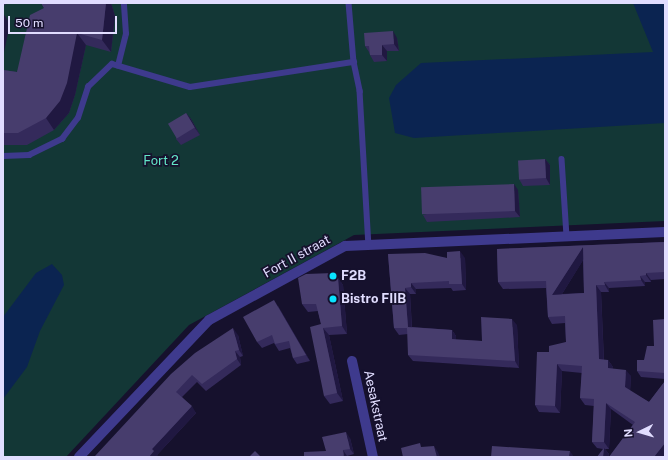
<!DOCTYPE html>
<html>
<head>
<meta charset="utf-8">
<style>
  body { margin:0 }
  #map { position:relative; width:668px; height:460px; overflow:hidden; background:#16112d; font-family:"Public Sans",sans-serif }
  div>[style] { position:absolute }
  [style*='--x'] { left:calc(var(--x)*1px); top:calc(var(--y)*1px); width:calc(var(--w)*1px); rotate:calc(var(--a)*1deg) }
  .green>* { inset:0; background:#133736 }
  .water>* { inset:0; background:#0b2451 }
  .service>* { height:5.5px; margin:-2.75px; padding:0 2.75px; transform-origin:2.75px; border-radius:2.75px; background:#3e3a8d }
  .minor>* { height:10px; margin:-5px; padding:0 5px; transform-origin:5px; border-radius:5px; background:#3e3a8d }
  .wall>* { inset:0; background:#342a5b }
  .shaded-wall>* { inset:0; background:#201841 }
  .building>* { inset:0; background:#473d6d; transform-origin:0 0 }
  .dots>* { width:11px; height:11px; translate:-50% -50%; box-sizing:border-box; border:2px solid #16112d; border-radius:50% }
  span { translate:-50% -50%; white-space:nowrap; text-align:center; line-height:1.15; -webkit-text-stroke:3.5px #16112d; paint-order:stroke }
  .park-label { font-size:13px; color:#62e5c6 }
  .street-label { font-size:13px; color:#e1ddff }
  .poi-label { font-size:13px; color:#e1ddff; font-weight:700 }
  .left { translate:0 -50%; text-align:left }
  .frame { position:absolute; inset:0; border:4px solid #e1ddff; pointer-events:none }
  .north { position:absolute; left:620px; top:412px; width:40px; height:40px; -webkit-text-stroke:3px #16112d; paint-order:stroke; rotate:265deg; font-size:11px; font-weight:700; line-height:16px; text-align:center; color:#e1ddff }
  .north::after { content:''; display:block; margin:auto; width:14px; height:18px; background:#e1ddff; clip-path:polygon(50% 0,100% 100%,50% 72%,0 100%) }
  .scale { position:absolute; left:8px; top:16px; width:109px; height:18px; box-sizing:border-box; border:2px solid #e1ddff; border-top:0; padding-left:5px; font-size:12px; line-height:14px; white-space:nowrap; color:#e1ddff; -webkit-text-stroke:3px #16112d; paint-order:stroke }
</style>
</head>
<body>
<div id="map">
  <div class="green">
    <i style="clip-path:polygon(3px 3px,665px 3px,665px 221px,354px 235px,189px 325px,66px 457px,3px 457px)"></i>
  </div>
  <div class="water">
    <i style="clip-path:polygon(633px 3px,665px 3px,665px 123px,414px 138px,395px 133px,389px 98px,396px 85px,421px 63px,653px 52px)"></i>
    <i style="clip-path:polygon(52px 264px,62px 275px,64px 285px,40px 331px,27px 367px,3px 399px,3px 317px,36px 273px)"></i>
  </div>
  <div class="service">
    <i style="--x:349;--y:3;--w:59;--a:85.2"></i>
    <i style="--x:354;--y:62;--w:30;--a:78"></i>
    <i style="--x:360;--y:91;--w:154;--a:86.7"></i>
    <i style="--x:118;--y:66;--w:33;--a:-76"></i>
    <i style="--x:126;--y:34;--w:31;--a:-94"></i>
    <i style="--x:3;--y:156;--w:26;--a:-2"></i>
    <i style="--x:29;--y:155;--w:37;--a:-26"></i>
    <i style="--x:62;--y:139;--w:26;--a:-53"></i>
    <i style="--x:78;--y:118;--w:33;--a:-72"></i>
    <i style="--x:88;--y:87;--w:33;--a:-44"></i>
    <i style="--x:112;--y:64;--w:81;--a:16.4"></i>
    <i style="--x:190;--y:87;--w:166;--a:-8.7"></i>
    <i style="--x:562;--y:159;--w:78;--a:86.3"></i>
  </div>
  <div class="minor">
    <i style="--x:352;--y:361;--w:98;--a:77.7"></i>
    <i style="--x:79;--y:457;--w:189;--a:-46.5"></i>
    <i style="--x:209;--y:320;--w:155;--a:-28.6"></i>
    <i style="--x:345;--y:246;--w:320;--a:-2.5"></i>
  </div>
  <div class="wall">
    <i style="clip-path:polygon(3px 3px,8px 3px,3px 6px)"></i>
    <i style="clip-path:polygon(40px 3px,111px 3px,115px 16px,111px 52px,86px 45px,75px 95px,69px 113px,54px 130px,27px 145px,3px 145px,3px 70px,17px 72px,44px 8px,42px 4px)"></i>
    <i style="clip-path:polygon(397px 38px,399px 51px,387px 51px,387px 61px,374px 62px,370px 55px,369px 52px,365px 46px)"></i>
    <i style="clip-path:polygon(186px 113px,191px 119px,200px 135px,181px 145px,176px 139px)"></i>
    <i style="clip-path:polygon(545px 159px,550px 165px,550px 185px,523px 186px,519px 179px)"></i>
    <i style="clip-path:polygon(518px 190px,520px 217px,427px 222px,423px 215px)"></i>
    <i style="clip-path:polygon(evenodd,665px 242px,665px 279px,651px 280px,651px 282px,645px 282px,645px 286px,609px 288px,609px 292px,601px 292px,604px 360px,608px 360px,613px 367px,613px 369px,631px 376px,630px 391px,649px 402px,665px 381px,665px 456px,664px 457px,609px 457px,633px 425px,611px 409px,609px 449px,605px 449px,609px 454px,608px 457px,597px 457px,603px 449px,597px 448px,592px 442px,594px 406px,585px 405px,580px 398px,582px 373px,562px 371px,560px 413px,539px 412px,535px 405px,549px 352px,566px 342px,565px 323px,552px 324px,548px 317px,546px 288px,503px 289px,498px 282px,497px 249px,665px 242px,583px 260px,584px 293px,562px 294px,583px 260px)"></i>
    <i style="clip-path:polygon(388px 254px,447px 258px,465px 258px,466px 290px,453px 291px,451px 288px,416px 289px,416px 294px,410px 294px,412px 327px,452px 330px,456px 336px,456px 340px,482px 341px,517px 325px,519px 368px,413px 361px,408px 355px,408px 334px,399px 335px,394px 328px)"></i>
    <i style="clip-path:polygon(338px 278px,343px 285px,347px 334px,329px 335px,343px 401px,330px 404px,324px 396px,321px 324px,318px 311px,308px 312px,302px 304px)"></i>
    <i style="clip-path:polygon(278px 306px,310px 361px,297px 364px,293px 358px,290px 348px,279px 351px,274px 343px,262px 348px,257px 342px)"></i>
    <i style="clip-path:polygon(665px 319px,665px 379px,641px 377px,637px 371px,644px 360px,654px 346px)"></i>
    <i style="clip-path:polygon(238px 335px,243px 356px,240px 357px,241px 365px,206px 391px,197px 382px,182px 397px,196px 413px,157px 455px,158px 457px,95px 457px)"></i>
    <i style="clip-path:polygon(350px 438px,354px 454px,347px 456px,326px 451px)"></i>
  </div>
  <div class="shaded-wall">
    <i style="clip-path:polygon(106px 3px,111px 3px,115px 16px,111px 52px,102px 40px)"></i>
    <i style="clip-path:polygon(3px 13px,10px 24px,3px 57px)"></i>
    <i style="clip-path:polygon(393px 31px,397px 38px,399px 51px,394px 44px)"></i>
    <i style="clip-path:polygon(77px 33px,86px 45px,75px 95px,69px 113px,54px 130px,46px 118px)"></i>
    <i style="clip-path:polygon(382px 45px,387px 51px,387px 61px,382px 55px)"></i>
    <i style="clip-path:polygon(186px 113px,191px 119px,200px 135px,195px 128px)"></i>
    <i style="clip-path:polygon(545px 159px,550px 165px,550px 185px,546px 178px)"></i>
    <i style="clip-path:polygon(514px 184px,518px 190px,520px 217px,515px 211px)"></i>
    <i style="clip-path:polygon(583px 247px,587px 254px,557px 302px,552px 295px)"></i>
    <i style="clip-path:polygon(460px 251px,465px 258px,466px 290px,462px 284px)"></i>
    <i style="clip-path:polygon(646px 273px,651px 280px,651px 282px,646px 275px)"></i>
    <i style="clip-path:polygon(640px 276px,645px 282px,645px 286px,641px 280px)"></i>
    <i style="clip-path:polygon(338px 278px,343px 285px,347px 334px,342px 326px)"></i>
    <i style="clip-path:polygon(604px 282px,609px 288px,609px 292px,605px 285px)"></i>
    <i style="clip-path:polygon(411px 283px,416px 289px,416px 294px,411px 287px)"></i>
    <i style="clip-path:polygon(596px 285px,601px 292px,604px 366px,599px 359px)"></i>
    <i style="clip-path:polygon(405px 288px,410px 294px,412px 333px,408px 327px)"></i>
    <i style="clip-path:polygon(274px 300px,278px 306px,310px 361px,306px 355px)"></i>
    <i style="clip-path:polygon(512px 319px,517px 325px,519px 368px,515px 361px)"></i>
    <i style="clip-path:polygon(233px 328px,238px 335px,243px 356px,239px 350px)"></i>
    <i style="clip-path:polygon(323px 328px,329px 335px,343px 401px,337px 393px)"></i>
    <i style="clip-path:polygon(452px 330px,456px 336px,456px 346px,452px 339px)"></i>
    <i style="clip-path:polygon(235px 351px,240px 357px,241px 365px,237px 359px)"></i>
    <i style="clip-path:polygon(608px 360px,613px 367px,613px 375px,608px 368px)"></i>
    <i style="clip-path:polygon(557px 364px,562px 371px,560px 413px,555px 406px)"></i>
    <i style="clip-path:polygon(626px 370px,631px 376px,630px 394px,625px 387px)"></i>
    <i style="clip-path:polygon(606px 403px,611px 409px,609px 449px,604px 442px)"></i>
    <i style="clip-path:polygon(192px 406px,196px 413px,157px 455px,158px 457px,149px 457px,152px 449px)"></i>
    <i style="clip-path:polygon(346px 432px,350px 438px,354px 454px,350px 449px)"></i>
    <i style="clip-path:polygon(665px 443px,665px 456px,664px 457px,654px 457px)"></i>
    <i style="clip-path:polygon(434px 446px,438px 452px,440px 457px,437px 457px)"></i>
    <i style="clip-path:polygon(604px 448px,609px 454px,608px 457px,603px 457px)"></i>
    <i style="clip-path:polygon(343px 450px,347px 456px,347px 457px,344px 457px)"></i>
    <i style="clip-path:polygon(570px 451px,574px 457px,569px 457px)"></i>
  </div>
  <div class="building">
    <i style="clip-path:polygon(41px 3px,106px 3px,102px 40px,77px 33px,67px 83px,60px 101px,46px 118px,18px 133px,3px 133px,3px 70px,17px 72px,30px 15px,44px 8px)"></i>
    <i style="clip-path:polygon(393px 31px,394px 44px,382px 45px,382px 55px,370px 55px,369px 46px,365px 46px,364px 33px)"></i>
    <i style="left:186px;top:113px;width:17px;height:21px;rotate:59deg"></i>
    <i style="left:545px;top:159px;width:19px;height:27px;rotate:87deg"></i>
    <i style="left:514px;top:184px;width:27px;height:93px;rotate:88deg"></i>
    <i style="clip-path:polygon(evenodd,665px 242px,665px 272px,646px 273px,646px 275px,640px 276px,641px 280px,604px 282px,605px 285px,596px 285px,599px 359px,608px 360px,608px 368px,626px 370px,625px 387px,649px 402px,665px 381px,665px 443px,654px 457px,609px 457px,635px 422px,606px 403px,604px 442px,592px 442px,594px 399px,580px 398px,582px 366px,557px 364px,555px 406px,535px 405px,537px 352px,549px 352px,549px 346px,566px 342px,565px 316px,548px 317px,546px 281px,498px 282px,497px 249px,665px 242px,583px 247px,584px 293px,552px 295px,583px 247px)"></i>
    <i style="clip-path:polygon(460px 251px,462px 284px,449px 284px,449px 281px,411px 283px,411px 287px,405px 288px,408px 327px,452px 330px,452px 339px,482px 341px,481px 317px,512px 319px,515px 361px,408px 355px,407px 328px,394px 328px,388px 254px,425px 253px,447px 258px,447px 252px)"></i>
    <i style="clip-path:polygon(333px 273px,338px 278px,342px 326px,323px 328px,337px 393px,324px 396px,310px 327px,321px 324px,316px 304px,302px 304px,298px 278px,306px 274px)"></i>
    <i style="clip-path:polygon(274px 300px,306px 355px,293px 358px,289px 341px,275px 344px,272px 335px,257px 342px,243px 317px)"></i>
    <i style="clip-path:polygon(665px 319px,665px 373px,637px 371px,637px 360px,644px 360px,647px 346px,654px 346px,653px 320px)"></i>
    <i style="clip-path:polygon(233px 328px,239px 350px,235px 351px,237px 359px,202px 384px,192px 375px,176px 392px,192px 406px,152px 449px,154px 451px,149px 457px,95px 457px,95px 456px,171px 374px,195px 353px)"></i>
    <i style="clip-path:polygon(346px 432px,350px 449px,343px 450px,344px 457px,304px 457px,304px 452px,326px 451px,322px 437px)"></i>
    <i style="clip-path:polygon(420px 443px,421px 447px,434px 446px,437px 457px,403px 457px,401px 448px)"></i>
    <i style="clip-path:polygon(492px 446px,570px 451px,569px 457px,491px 457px)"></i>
    <i style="clip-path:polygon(604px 448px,603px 457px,597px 457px)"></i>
    <i style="clip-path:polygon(255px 451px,261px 457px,249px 457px)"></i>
  </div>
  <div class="dots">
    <i style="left:333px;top:276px;background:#09e4ff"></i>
    <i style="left:333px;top:299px;background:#09e4ff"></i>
  </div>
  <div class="park-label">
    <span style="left:161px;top:161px">Fort 2</span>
  </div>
  <div class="street-label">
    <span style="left:297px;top:257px;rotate:-29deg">Fort II straat</span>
    <span style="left:375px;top:406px;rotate:78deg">Aesakstraat</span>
  </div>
  <div class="poi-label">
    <span class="left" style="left:341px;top:276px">F2B</span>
    <span class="left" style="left:341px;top:299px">Bistro FIIB</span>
  </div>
  <div class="frame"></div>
  <div class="north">N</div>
  <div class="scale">50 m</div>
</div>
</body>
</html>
